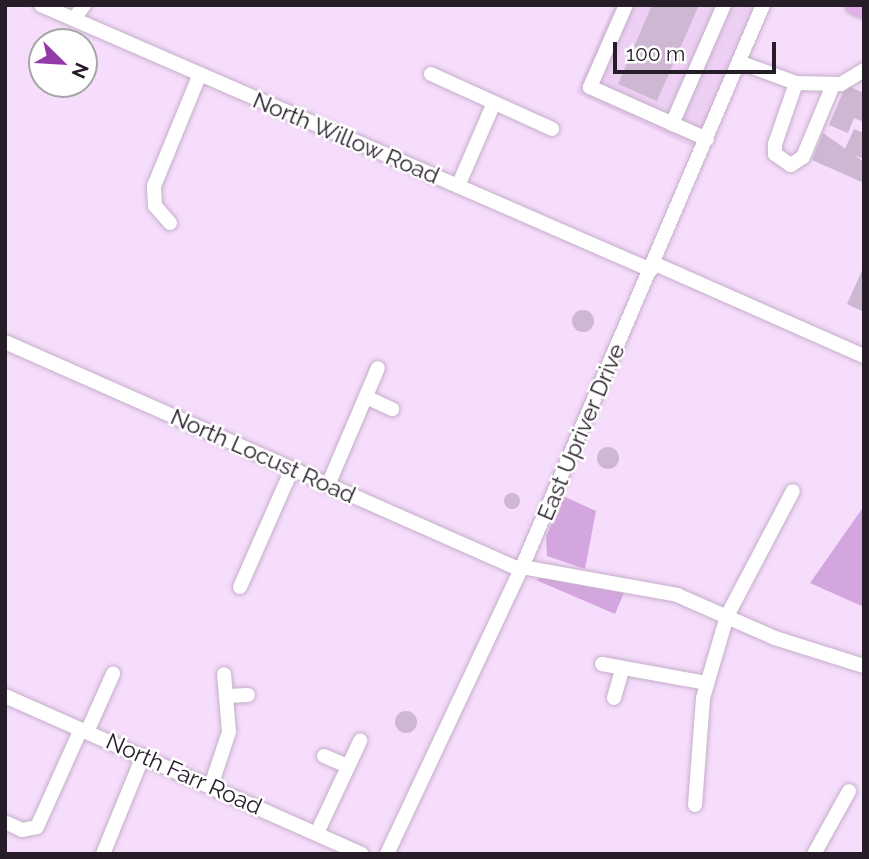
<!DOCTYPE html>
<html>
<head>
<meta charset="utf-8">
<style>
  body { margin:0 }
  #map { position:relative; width:869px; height:859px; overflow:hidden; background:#f5ddfb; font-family:Raleway,sans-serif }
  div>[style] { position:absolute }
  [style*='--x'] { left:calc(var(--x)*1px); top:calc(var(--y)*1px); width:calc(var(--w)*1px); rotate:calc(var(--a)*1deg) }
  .built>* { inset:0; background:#edd0f4 }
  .green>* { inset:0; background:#d4a6df }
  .building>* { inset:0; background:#ceb7d3 }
  .round { border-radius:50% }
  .roads { filter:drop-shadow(0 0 2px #c5aeca) drop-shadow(0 0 2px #c5aeca) }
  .minor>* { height:14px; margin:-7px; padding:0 7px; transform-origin:7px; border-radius:7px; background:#fff }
  .major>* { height:18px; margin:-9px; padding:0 9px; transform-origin:9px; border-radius:9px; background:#e1b0ed }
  span { translate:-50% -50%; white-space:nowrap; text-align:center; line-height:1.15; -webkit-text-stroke:5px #fff; paint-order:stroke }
  .street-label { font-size:23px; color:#261d28 }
  .frame { position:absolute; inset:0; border:7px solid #261d28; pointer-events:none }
  .north { position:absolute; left:28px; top:28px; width:70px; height:70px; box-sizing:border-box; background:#fff; border:2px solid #a8a5a9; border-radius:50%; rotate:114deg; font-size:19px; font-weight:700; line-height:28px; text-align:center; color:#261d28 }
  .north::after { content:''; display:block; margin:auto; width:24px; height:32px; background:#923aa6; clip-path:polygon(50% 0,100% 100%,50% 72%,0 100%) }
  .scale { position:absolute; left:613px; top:42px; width:163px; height:32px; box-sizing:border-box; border:4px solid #261d28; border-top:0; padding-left:9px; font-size:21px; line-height:24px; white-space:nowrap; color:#261d28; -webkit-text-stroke:5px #fff; paint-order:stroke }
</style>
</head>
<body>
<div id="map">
  <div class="built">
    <i style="clip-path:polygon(614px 5px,754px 5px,694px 148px,576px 93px)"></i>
  </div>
  <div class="green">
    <i style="clip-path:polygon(563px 496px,596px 511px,585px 569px,547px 556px,546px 537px)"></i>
    <i style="clip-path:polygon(864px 506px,864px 607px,810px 583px)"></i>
    <i style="clip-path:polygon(542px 578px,624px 593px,615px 614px,536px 580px)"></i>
  </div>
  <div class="building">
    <i style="clip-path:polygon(652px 5px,699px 5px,657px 101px,618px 84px)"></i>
    <i style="clip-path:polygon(846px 85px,864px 93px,864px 122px,854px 118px,848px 133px,829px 125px)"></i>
    <i style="clip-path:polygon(854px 129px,864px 133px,864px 159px,844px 151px)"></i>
    <i style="clip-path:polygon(823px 133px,864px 162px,864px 183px,812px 160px)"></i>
    <i style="clip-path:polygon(864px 266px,864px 312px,847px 304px)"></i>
    <i class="round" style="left:572px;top:310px;width:22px;height:22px"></i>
    <i class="round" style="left:597px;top:447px;width:22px;height:22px"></i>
    <i class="round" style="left:504px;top:493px;width:16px;height:16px"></i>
    <i class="round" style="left:395px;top:711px;width:22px;height:22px"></i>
  </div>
  <div class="roads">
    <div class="minor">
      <i style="--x:41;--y:5;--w:665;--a:23.48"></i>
      <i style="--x:626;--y:5;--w:90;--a:113.7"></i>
      <i style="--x:590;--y:87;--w:128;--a:24"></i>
      <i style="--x:74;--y:19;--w:17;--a:-54"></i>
      <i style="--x:739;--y:62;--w:61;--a:20.2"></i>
      <i style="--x:796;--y:83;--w:45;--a:1.3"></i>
      <i style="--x:841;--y:84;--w:27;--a:-31"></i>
      <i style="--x:431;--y:74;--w:133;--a:24.4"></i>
      <i style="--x:796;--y:83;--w:65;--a:109"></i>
      <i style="--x:775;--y:144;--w:10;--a:90"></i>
      <i style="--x:775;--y:154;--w:19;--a:35"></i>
      <i style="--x:791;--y:165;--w:14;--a:-34"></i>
      <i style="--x:803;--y:157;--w:78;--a:-67.4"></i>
      <i style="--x:672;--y:124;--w:130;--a:-66.4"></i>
      <i style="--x:458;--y:186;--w:90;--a:-66.6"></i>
      <i style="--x:170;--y:223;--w:23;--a:-131"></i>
      <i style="--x:155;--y:206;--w:20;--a:-93"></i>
      <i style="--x:154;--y:186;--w:121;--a:-67.7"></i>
      <i style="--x:653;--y:263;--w:231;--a:23.8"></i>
      <i style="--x:5;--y:342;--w:564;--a:23.84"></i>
      <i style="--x:366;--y:397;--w:29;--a:25"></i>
      <i style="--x:328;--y:485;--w:127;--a:-66.9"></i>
      <i style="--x:522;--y:567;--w:158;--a:10.2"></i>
      <i style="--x:677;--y:595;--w:107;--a:23.7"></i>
      <i style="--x:775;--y:638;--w:93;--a:17.5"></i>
      <i style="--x:240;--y:587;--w:129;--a:-66.2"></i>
      <i style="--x:602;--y:664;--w:107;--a:10.3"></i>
      <i style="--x:5;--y:696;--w:390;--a:23.9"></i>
      <i style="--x:227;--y:696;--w:21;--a:-3"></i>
      <i style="--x:614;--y:698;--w:29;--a:-74"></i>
      <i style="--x:87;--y:732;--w:64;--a:-65.9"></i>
      <i style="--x:324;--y:756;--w:26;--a:23"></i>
      <i style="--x:211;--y:786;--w:57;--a:-71.6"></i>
      <i style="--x:229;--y:732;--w:58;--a:-94.9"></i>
      <i style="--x:695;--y:805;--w:107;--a:-85.7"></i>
      <i style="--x:703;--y:698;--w:85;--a:-73.7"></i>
      <i style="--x:727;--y:616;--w:141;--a:-62.2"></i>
      <i style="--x:7;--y:823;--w:17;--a:25"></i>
      <i style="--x:22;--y:830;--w:15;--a:-11"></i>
      <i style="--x:37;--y:827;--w:107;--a:-65.8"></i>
      <i style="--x:317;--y:833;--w:102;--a:-64.9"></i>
      <i style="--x:103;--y:854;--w:106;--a:-67.8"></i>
      <i style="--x:387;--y:854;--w:317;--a:-64.8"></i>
      <i style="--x:522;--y:567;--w:611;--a:-66.79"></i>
      <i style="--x:814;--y:854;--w:72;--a:-60.9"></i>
    </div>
    <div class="major">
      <i style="--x:855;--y:5;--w:10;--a:24"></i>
    </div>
  </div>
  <div class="street-label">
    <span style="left:346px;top:138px;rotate:23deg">North Willow Road</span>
    <span style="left:581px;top:432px;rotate:-67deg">East Upriver Drive</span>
    <span style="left:263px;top:456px;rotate:24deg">North Locust Road</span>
    <span style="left:184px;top:774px;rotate:24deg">North Farr Road</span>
  </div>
  <div class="frame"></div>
  <div class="north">N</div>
  <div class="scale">100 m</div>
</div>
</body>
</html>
